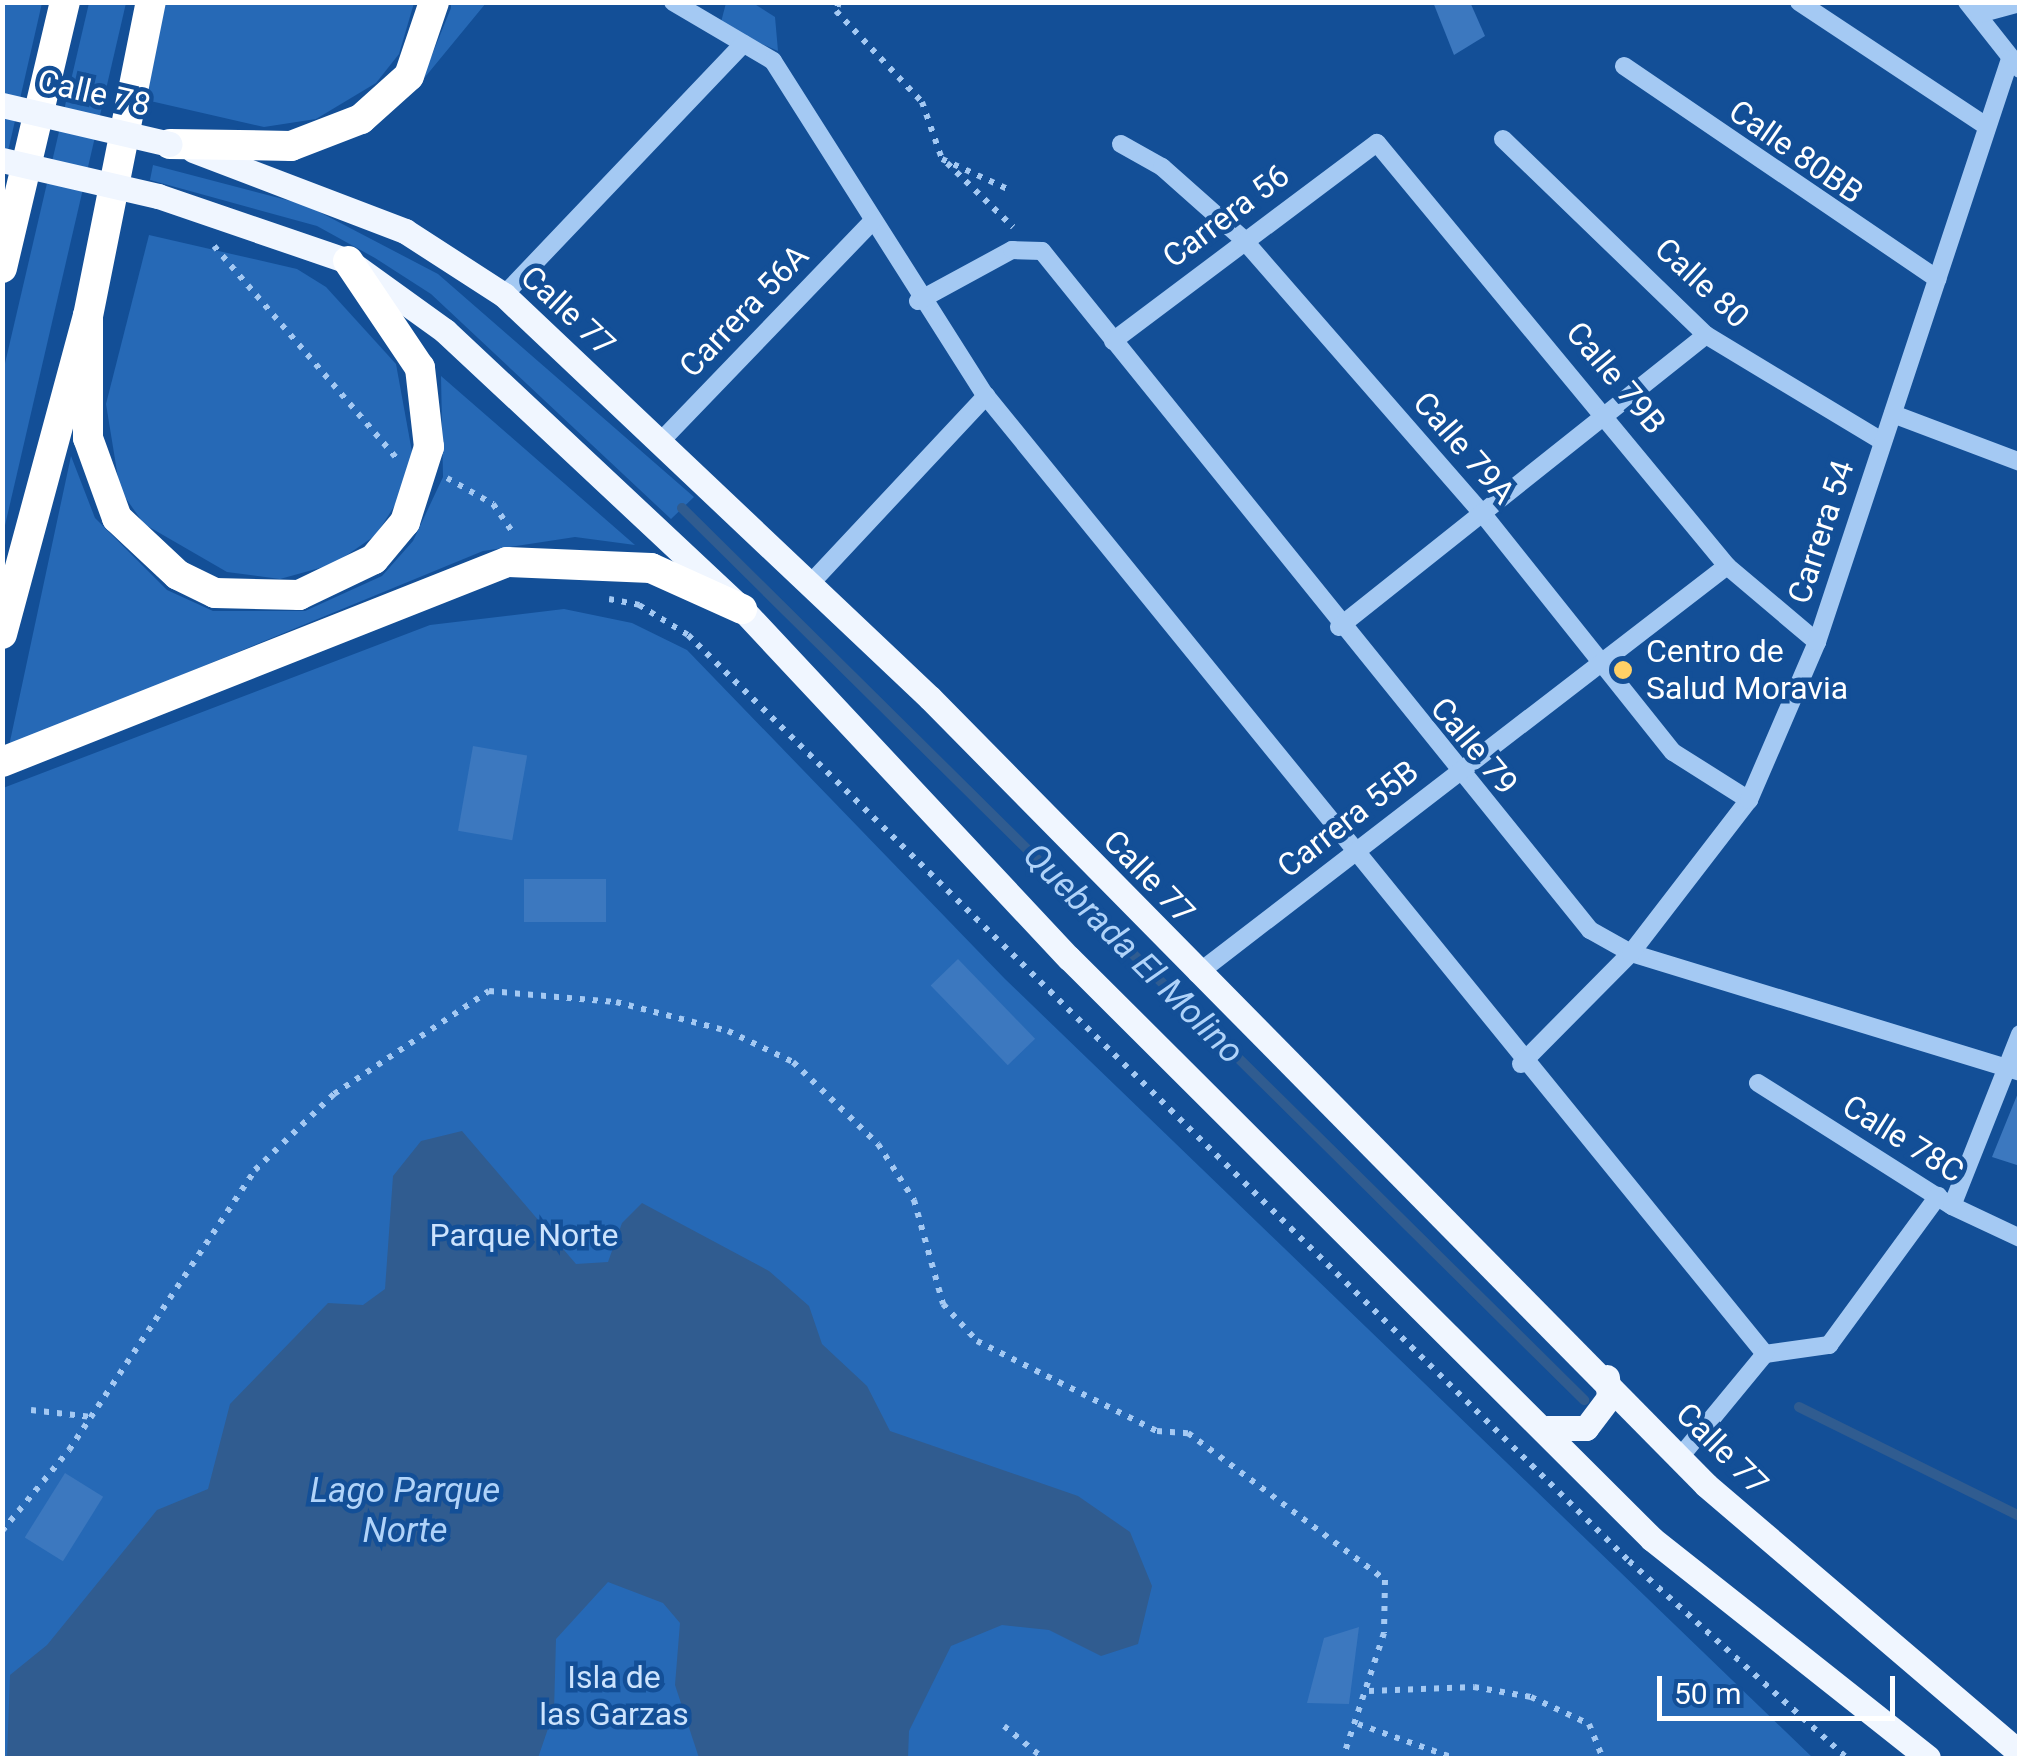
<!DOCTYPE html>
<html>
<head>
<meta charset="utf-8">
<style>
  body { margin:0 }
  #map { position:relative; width:2022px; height:1761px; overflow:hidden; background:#134f97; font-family:Roboto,sans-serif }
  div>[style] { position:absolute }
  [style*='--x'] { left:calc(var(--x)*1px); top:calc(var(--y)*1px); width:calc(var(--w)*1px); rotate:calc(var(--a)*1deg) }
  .green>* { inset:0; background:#2669b6 }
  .water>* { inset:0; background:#305c90 }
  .stream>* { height:10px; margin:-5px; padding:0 5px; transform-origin:5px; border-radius:5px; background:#305c90 }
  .building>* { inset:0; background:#3c78bf; transform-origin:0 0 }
  .path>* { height:6px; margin-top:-3px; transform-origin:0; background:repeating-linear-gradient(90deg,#a4c9f3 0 5px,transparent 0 13px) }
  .minor>* { height:18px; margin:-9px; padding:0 9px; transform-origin:9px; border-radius:9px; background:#a4c9f3 }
  .major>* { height:25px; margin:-12.5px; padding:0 12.5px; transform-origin:12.5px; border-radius:12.5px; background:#f0f6ff }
  .highway>* { height:30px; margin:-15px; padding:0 15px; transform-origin:15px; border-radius:15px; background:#fff }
  .major-bridge>* { height:25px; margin:-12.5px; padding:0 12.5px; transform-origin:12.5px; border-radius:12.5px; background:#f0f6ff }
  .dots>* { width:28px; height:28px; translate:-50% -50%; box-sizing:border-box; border:5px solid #134f97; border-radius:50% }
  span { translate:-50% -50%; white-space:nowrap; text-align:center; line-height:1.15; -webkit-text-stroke:9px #134f97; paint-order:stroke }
  .street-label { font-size:32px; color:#fff }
  .poi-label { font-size:32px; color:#fff }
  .left { translate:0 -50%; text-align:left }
  .park-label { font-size:32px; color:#cce3fd }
  .water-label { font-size:35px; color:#b0d3f9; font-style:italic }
  .frame { position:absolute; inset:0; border:5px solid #fff; pointer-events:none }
  .scale { position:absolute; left:1657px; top:1676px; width:238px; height:45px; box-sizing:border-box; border:5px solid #fff; border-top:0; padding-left:12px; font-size:30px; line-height:35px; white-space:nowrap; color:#fff; -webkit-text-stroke:8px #134f97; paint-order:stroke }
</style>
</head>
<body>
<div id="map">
  <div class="green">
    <i style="clip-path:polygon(3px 3px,42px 3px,3px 173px)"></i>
    <i style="clip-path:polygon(89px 3px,126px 3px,3px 534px,3px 372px)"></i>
    <i style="clip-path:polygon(165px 3px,414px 3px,399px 54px,376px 83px,316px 119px,264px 127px,146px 100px)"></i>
    <i style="clip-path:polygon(451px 3px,486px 3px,421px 82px,451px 8px)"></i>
    <i style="clip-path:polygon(726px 3px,753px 3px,775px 17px,778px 51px,720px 26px)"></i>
    <i style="clip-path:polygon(153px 165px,306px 205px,438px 274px,694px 497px,671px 519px,431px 294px,375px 258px,317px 226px,150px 180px)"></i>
    <i style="clip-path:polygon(149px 235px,297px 269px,326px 287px,396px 364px,412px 452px,402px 494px,376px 535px,334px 564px,280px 579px,227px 572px,144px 524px,120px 490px,106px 404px)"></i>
    <i style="clip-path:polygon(441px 376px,635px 545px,575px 537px,483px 551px,9px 746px,71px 456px,95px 518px,167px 590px,213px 611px,305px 611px,382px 576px,413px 541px,443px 477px)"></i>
    <i style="clip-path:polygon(564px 609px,632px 623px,687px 650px,1005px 979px,1813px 1758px,3px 1758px,3px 788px,430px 625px)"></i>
  </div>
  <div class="water">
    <i style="clip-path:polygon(462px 1131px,576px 1264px,608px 1262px,622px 1223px,642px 1203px,769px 1271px,809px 1306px,822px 1344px,867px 1386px,890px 1431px,1078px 1496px,1130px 1532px,1152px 1586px,1138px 1644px,1101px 1656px,1049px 1630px,1002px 1625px,951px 1646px,909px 1731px,908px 1758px,699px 1758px,675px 1685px,680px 1623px,663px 1603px,608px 1582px,556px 1639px,554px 1711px,538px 1758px,7px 1758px,10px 1675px,47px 1645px,157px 1510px,208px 1489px,230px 1404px,328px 1303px,363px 1305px,385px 1289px,393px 1176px,421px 1141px)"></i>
  </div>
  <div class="stream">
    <i style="--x:682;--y:508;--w:1269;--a:44.68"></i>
    <i style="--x:1799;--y:1407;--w:246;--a:26.3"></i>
  </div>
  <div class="building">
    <i style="clip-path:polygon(1433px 2px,1470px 2px,1485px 36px,1454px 55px)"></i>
    <i style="left:473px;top:746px;width:55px;height:86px;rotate:10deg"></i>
    <i style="left:524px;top:879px;width:82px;height:43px"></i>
    <i style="left:958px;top:959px;width:111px;height:38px;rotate:46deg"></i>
    <i style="clip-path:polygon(2020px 1088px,2020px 1166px,1992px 1157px)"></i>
    <i style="left:65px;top:1473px;width:45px;height:76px;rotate:32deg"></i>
    <i style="clip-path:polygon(1359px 1627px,1349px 1704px,1307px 1703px,1324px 1638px)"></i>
  </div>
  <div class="path">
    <i style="--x:839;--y:2;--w:9;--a:108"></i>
    <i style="--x:836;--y:11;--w:125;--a:46.6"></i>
    <i style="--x:922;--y:102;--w:60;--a:70.7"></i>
    <i style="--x:942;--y:159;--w:77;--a:24.6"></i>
    <i style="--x:947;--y:163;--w:92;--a:44.1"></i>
    <i style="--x:214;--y:246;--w:282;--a:49.3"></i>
    <i style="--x:447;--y:478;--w:53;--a:29.5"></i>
    <i style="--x:493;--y:504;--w:35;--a:55"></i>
    <i style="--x:609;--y:599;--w:31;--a:11"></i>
    <i style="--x:639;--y:605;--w:57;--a:31.5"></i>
    <i style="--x:688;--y:635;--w:1320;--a:44.54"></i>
    <i style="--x:1629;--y:1561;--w:294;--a:42.1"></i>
    <i style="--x:31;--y:1410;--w:61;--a:6.5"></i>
    <i style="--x:2;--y:1531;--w:105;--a:-50.4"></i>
    <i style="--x:69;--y:1450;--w:336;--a:-56.4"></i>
    <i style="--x:255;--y:1170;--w:110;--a:-43.9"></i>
    <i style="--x:334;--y:1094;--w:186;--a:-33.6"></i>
    <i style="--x:489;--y:991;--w:127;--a:5"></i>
    <i style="--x:616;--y:1002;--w:116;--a:14.5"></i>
    <i style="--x:728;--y:1031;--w:72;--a:25.5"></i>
    <i style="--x:793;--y:1062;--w:118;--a:44"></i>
    <i style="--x:878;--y:1144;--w:67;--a:57.3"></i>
    <i style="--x:914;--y:1200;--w:108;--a:74.4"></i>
    <i style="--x:943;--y:1304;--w:50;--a:47.4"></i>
    <i style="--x:977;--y:1341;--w:201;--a:26.6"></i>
    <i style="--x:1157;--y:1431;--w:31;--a:4"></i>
    <i style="--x:1188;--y:1433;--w:246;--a:36.7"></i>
    <i style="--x:1385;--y:1580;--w:53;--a:91.1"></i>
    <i style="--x:1384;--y:1633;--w:132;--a:108.2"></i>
    <i style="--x:1369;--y:1691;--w:105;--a:-2.2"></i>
    <i style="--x:1474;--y:1687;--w:58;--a:10"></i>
    <i style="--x:1531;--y:1697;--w:64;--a:25"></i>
    <i style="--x:1589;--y:1724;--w:37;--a:68"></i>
    <i style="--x:1358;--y:1724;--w:102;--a:19.5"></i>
    <i style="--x:1004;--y:1726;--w:50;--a:39.4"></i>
  </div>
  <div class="minor">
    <i style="--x:673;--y:2;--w:116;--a:30.5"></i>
    <i style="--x:773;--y:61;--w:397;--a:57.6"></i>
    <i style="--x:986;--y:396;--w:1235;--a:50.88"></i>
    <i style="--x:1799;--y:2;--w:224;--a:33.5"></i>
    <i style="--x:1967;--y:2;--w:85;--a:51.7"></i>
    <i style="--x:1979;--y:14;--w:42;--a:-15"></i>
    <i style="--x:1624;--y:66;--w:379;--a:34.2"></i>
    <i style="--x:1503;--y:139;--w:282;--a:44"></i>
    <i style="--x:1706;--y:335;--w:205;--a:31.1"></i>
    <i style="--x:1121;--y:144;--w:47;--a:29.3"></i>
    <i style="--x:1162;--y:167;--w:107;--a:41.6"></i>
    <i style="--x:1242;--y:238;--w:365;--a:48.9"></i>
    <i style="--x:1482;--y:513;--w:306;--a:51.4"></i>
    <i style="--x:1673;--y:752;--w:90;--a:32.3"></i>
    <i style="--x:504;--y:295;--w:347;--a:-46.4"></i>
    <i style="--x:918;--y:301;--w:107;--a:-28.5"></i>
    <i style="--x:1012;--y:250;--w:30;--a:2"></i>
    <i style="--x:1042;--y:251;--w:873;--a:51.09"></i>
    <i style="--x:1590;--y:930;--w:47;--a:29.3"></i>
    <i style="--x:1631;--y:953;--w:407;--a:17"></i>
    <i style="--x:1113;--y:341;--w:330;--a:-36.9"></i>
    <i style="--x:1377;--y:143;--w:549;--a:50.39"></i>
    <i style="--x:1727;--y:566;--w:118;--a:40.2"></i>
    <i style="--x:1893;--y:414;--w:136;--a:20.7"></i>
    <i style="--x:660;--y:442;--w:306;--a:-46.1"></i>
    <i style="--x:810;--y:584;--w:258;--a:-46.9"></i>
    <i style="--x:1339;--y:627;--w:469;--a:-38.5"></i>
    <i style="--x:1197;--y:974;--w:669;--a:-37.59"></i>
    <i style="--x:1521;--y:1064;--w:156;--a:-45.3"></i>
    <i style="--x:1631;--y:953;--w:193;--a:-52.4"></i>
    <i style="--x:1749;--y:800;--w:172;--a:-66.7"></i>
    <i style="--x:1817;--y:642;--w:614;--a:-71.68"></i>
    <i style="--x:1758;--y:1083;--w:230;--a:32.4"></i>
    <i style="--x:1952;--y:1206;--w:75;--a:25.2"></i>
    <i style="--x:1952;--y:1206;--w:185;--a:-68.4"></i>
    <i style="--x:1765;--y:1354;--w:65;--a:-8"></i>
    <i style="--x:1829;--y:1345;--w:185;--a:-53.8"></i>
    <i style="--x:1680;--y:1457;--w:134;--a:-50.5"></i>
  </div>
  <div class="major">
    <i style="--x:193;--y:150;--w:227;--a:20.9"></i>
    <i style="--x:405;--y:231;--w:118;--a:32.9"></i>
    <i style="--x:504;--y:295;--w:586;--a:43.41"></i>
    <i style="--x:930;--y:698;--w:1105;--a:45.4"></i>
    <i style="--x:1706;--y:1485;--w:413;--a:40.5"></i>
    <i style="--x:158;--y:196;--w:201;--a:18.9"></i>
    <i style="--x:348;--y:261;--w:120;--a:35.8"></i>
    <i style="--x:445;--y:331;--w:407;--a:43.1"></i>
    <i style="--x:742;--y:609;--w:478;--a:46.9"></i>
    <i style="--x:1069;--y:958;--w:823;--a:44.9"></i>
    <i style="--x:1652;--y:1539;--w:352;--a:38.4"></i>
    <i style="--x:1547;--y:1428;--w:39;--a:0"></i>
    <i style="--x:1586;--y:1428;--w:39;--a:-53"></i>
    <i style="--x:1609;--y:1397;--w:20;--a:-96"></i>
  </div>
  <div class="highway">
    <i style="--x:170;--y:144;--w:121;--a:0.9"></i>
    <i style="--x:291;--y:146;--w:75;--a:-21.1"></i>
    <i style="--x:361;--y:119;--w:64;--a:-41.9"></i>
    <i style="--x:409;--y:76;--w:78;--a:-71.3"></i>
    <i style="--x:2;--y:268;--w:273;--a:-76.7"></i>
    <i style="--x:88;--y:316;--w:122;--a:90"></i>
    <i style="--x:88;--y:438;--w:85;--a:70.1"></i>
    <i style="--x:117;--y:518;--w:83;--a:43.1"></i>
    <i style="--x:178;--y:575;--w:41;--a:25.9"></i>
    <i style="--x:215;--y:593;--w:84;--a:1.4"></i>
    <i style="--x:299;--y:595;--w:83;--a:-25.6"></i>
    <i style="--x:374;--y:559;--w:48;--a:-50"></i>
    <i style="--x:405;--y:522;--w:79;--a:-72.3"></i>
    <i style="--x:429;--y:447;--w:80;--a:-96.5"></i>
    <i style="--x:420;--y:368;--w:129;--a:-123.9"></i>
    <i style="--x:2;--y:634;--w:329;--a:-74.9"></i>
    <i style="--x:88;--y:316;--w:320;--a:-78.7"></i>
    <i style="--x:2;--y:762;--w:543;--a:-21.61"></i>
    <i style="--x:507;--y:562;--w:144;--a:2.4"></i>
    <i style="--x:651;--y:568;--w:100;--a:24.3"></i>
  </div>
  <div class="major-bridge">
    <i style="--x:2;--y:105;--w:172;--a:13.1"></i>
    <i style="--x:2;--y:160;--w:160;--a:13"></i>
  </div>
  <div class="dots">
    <i style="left:1623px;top:670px;background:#ffd066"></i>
  </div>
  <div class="street-label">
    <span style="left:94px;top:93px;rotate:13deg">Calle 78</span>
    <span style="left:1796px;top:152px;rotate:35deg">Calle 80BB</span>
    <span style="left:1226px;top:216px;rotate:-37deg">Carrera 56</span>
    <span style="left:1702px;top:283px;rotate:43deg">Calle 80</span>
    <span style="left:568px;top:311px;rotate:43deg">Calle 77</span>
    <span style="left:744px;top:311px;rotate:-46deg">Carrera 56A</span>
    <span style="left:1616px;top:378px;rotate:50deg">Calle 79B</span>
    <span style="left:1464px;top:448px;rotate:49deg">Calle 79A</span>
    <span style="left:1821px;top:532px;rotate:-72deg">Carrera 54</span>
    <span style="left:1474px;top:746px;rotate:50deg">Calle 79</span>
    <span style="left:1348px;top:819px;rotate:-38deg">Carrera 55B</span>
    <span style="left:1149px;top:877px;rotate:46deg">Calle 77</span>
    <span style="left:1903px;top:1139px;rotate:32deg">Calle 78C</span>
    <span style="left:1722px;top:1449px;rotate:45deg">Calle 77</span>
  </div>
  <div class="poi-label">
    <span class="left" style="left:1646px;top:670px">Centro de<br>Salud Moravia</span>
  </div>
  <div class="park-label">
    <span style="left:524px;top:1235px">Parque Norte</span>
    <span style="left:614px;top:1696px">Isla de<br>las Garzas</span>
  </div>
  <div class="water-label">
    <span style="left:1133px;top:954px;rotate:45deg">Quebrada El Molino</span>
    <span style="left:405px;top:1511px">Lago Parque<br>Norte</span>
  </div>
  <div class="frame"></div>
  <div class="scale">50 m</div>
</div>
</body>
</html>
